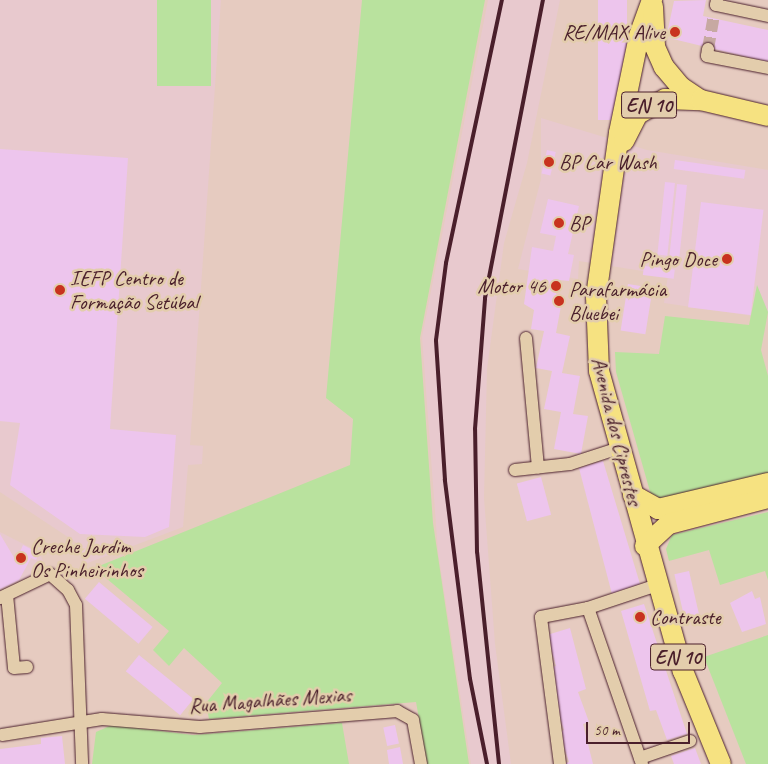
<!DOCTYPE html>
<html>
<head>
<meta charset="utf-8">
<style>
  body { margin:0 }
  #map { position:relative; width:768px; height:764px; overflow:hidden; background:#e6cbc0; font-family:Caveat,sans-serif }
  div>[style] { position:absolute }
  [style*='--x'] { left:calc(var(--x)*1px); top:calc(var(--y)*1px); width:calc(var(--w)*1px); rotate:calc(var(--a)*1deg) }
  .built>* { inset:0; background:#e8c9ce }
  .green>* { inset:0; background:#b9e29e; transform-origin:0 0 }
  .building>* { inset:0; background:#edc5ed; transform-origin:0 0 }
  .street-tunnel>* { height:12px; margin-top:-6px; transform-origin:0; background:repeating-linear-gradient(90deg,#c7a9a2 0 12px,transparent 0 18px) }
  .roads { filter:drop-shadow(0 0 1px #4a1f2b) drop-shadow(0 0 1px #4a1f2b) }
  .street>* { height:12px; margin:-6px; padding:0 6px; transform-origin:6px; border-radius:6px; background:#e3cdac }
  .primary>* { height:20px; margin:-10px; padding:0 10px; transform-origin:10px; border-radius:10px; background:#f6e281 }
  .rail>* { height:4px; margin:-2px; padding:0 2px; transform-origin:2px; border-radius:2px; background:#4a1f2b }
  .dots>* { width:14px; height:14px; translate:-50% -50%; box-sizing:border-box; border:2px solid #e3cdac; border-radius:50% }
  span { translate:-50% -50%; white-space:nowrap; text-align:center; line-height:1.15; -webkit-text-stroke:5px #e3cdac; paint-order:stroke }
  .shield-label span { padding:1px 4px; background:#e3cdac; border:1px solid; border-radius:4px; -webkit-text-stroke-width:0 }
  .shield-label { font-size:20px; color:#4a1f2b; font-weight:700 }
  .poi-label { font-size:21px; color:#4a1f2b }
  .right { translate:-100% -50%; text-align:right }
  .left { translate:0 -50%; text-align:left }
  .street-label { font-size:21px; color:#4a1f2b }
  .scale { position:absolute; left:586px; top:722px; width:104px; height:22px; box-sizing:border-box; border:2px solid #4a1f2b; border-top:0; padding-left:6px; font-size:15px; line-height:18px; white-space:nowrap; color:#4a1f2b; -webkit-text-stroke:4px #e3cdac; paint-order:stroke }
</style>
</head>
<body>
<div id="map">
  <div class="built">
    <i style="clip-path:polygon(0 0,221px 0,190px 445px,203px 446px,202px 464px,188px 465px,183px 527px,85px 564px,80px 545px,0 492px)"></i>
    <i style="clip-path:polygon(488px 0,560px 0,527px 163px,504px 243px,487px 369px,484px 498px,495px 644px,511px 764px,471px 764px,438px 552px,422px 337px)"></i>
    <i style="clip-path:polygon(541px 118px,647px 150px,768px 170px,768px 312px,753px 316px,664px 303px,668px 275px,579px 261px,578px 279px,518px 269px,541px 179px)"></i>
    <i style="clip-path:polygon(0 532px,39px 552px,44px 563px,43px 570px,0 590px)"></i>
  </div>
  <div class="green">
    <i style="left:157px;top:0;width:54px;height:86px"></i>
    <i style="clip-path:polygon(362px 0,485px 0,420px 338px,433px 523px,469px 764px,427px 764px,416px 702px,209px 719px,206px 703px,222px 683px,184px 648px,169px 666px,153px 650px,169px 631px,94px 568px,350px 465px,353px 419px,326px 398px)"></i>
    <i style="clip-path:polygon(757px 285px,768px 312px,761px 350px,768px 376px,768px 476px,666px 502px,651px 495px,616px 372px,615px 352px,659px 354px,665px 316px,749px 325px)"></i>
    <i style="clip-path:polygon(768px 512px,768px 580px,765px 571px,720px 585px,709px 550px,669px 561px,666px 549px,672px 535px)"></i>
    <i style="clip-path:polygon(768px 635px,768px 764px,746px 764px,704px 657px)"></i>
    <i style="clip-path:polygon(342px 723px,349px 764px,92px 764px,96px 732px,112px 725px,193px 735px)"></i>
  </div>
  <div class="building">
    <i style="left:598px;top:0;width:29px;height:120px"></i>
    <i style="clip-path:polygon(706px 0,703px 16px,768px 30px,768px 62px,673px 39px,668px 29px,674px 1px)"></i>
    <i style="clip-path:polygon(0 149px,128px 158px,110px 429px,176px 435px,169px 527px,145px 537px,80px 534px,10px 485px,20px 423px,0 421px)"></i>
    <i style="left:547px;top:150px;width:9px;height:24px;rotate:13deg"></i>
    <i style="left:675px;top:160px;width:71px;height:9px;rotate:8deg"></i>
    <i style="left:665px;top:182px;width:10px;height:73px;rotate:6deg"></i>
    <i style="left:677px;top:184px;width:10px;height:73px;rotate:6deg"></i>
    <i style="clip-path:polygon(548px 199px,579px 206px,568px 254px,574px 255px,569px 281px,559px 280px,556px 294px,563px 295px,556px 333px,570px 336px,562px 373px,580px 376px,573px 414px,588px 416px,581px 454px,554px 449px,561px 412px,544px 409px,552px 371px,536px 368px,544px 331px,531px 329px,534px 310px,524px 304px,532px 247px,553px 251px,556px 236px,540px 233px)"></i>
    <i style="left:701px;top:202px;width:63px;height:106px;rotate:7deg"></i>
    <i style="left:644px;top:266px;width:31px;height:9px;rotate:7deg"></i>
    <i style="left:628px;top:284px;width:25px;height:47px;rotate:9deg"></i>
    <i style="clip-path:polygon(603px 461px,640px 584px,612px 594px,579px 468px)"></i>
    <i style="left:541px;top:477px;width:39px;height:25px;rotate:75deg"></i>
    <i style="clip-path:polygon(0 534px,16px 561px,23px 545px,39px 553px,36px 560px,31px 558px,19px 580px,0 589px)"></i>
    <i style="left:689px;top:571px;width:48px;height:15px;rotate:77deg"></i>
    <i style="left:99px;top:582px;width:70px;height:22px;rotate:40deg"></i>
    <i style="clip-path:polygon(752px 591px,755px 599px,760px 597px,766px 624px,742px 632px,730px 603px)"></i>
    <i style="clip-path:polygon(644px 604px,687px 734px,667px 740px,656px 710px,650px 711px,621px 611px)"></i>
    <i style="clip-path:polygon(570px 628px,586px 689px,578px 692px,589px 722px,583px 724px,593px 764px,563px 764px,569px 762px,559px 732px,564px 730px,554px 700px,558px 698px,548px 668px,556px 666px,547px 635px)"></i>
    <i style="left:139px;top:655px;width:70px;height:21px;rotate:39deg"></i>
    <i style="left:395px;top:725px;width:19px;height:12px;rotate:78deg"></i>
    <i style="clip-path:polygon(62px 736px,65px 764px,0 764px,0 749px,41px 744px,41px 738px)"></i>
    <i style="clip-path:polygon(400px 747px,403px 764px,389px 764px,387px 750px)"></i>
    <i style="clip-path:polygon(695px 748px,701px 764px,674px 764px,671px 756px)"></i>
  </div>
  <div class="street-tunnel">
    <i style="--x:708;--y:49;--w:34;--a:-80"></i>
  </div>
  <div class="roads">
    <div class="street">
      <i style="--x:717;--y:0;--w:5;--a:101"></i>
      <i style="--x:716;--y:5;--w:53;--a:11.9"></i>
      <i style="--x:708;--y:49;--w:7;--a:98"></i>
      <i style="--x:707;--y:56;--w:62;--a:11.1"></i>
      <i style="--x:526;--y:338;--w:130;--a:84.7"></i>
      <i style="--x:515;--y:470;--w:55;--a:-6.2"></i>
      <i style="--x:570;--y:464;--w:52;--a:-18.1"></i>
      <i style="--x:7;--y:595;--w:73;--a:84.5"></i>
      <i style="--x:14;--y:668;--w:13;--a:-4"></i>
      <i style="--x:0;--y:598;--w:55;--a:-25.6"></i>
      <i style="--x:50;--y:574;--w:24;--a:42"></i>
      <i style="--x:68;--y:590;--w:17;--a:62"></i>
      <i style="--x:76;--y:605;--w:159;--a:87.8"></i>
      <i style="--x:588;--y:608;--w:165;--a:70.9"></i>
      <i style="--x:2;--y:735;--w:101;--a:-9.1"></i>
      <i style="--x:102;--y:719;--w:98;--a:4.7"></i>
      <i style="--x:200;--y:727;--w:198;--a:-4.6"></i>
      <i style="--x:397;--y:711;--w:18;--a:29"></i>
      <i style="--x:413;--y:720;--w:45;--a:79.7"></i>
      <i style="--x:640;--y:758;--w:53;--a:-18.8"></i>
      <i style="--x:560;--y:764;--w:148;--a:-97.4"></i>
      <i style="--x:541;--y:617;--w:48;--a:-10.8"></i>
      <i style="--x:588;--y:608;--w:73;--a:-18.4"></i>
    </div>
    <div class="primary">
      <i style="--x:652;--y:0;--w:38;--a:110"></i>
      <i style="--x:639;--y:36;--w:99;--a:101.7"></i>
      <i style="--x:619;--y:133;--w:165;--a:98"></i>
      <i style="--x:596;--y:296;--w:75;--a:87.7"></i>
      <i style="--x:599;--y:371;--w:312;--a:74.4"></i>
      <i style="--x:683;--y:671;--w:100;--a:67.8"></i>
      <i style="--x:653;--y:7;--w:40;--a:87.1"></i>
      <i style="--x:655;--y:47;--w:22;--a:66"></i>
      <i style="--x:664;--y:67;--w:26;--a:50"></i>
      <i style="--x:681;--y:87;--w:23;--a:34"></i>
      <i style="--x:624;--y:141;--w:30;--a:-63"></i>
      <i style="--x:638;--y:114;--w:31;--a:-29"></i>
      <i style="--x:665;--y:99;--w:36;--a:2"></i>
      <i style="--x:701;--y:100;--w:69;--a:13.4"></i>
      <i style="--x:633;--y:495;--w:29;--a:29"></i>
      <i style="--x:658;--y:509;--w:113;--a:-13.3"></i>
      <i style="--x:645;--y:546;--w:33;--a:-43"></i>
      <i style="--x:669;--y:524;--w:102;--a:-14.7"></i>
    </div>
  </div>
  <div class="rail">
    <i style="--x:487;--y:764;--w:87;--a:-101.3"></i>
    <i style="--x:470;--y:679;--w:201;--a:-97.2"></i>
    <i style="--x:445;--y:480;--w:140;--a:-93.7"></i>
    <i style="--x:436;--y:340;--w:78;--a:-82.6"></i>
    <i style="--x:446;--y:263;--w:269;--a:-78"></i>
    <i style="--x:499;--y:764;--w:213;--a:-95.9"></i>
    <i style="--x:477;--y:552;--w:123;--a:-90.9"></i>
    <i style="--x:475;--y:429;--w:131;--a:-85.6"></i>
    <i style="--x:485;--y:298;--w:304;--a:-79"></i>
  </div>
  <div class="dots">
    <i style="left:675px;top:32px;background:#c8321e"></i>
    <i style="left:549px;top:162px;background:#c8321e"></i>
    <i style="left:559px;top:223px;background:#c8321e"></i>
    <i style="left:727px;top:259px;background:#c8321e"></i>
    <i style="left:556px;top:286px;background:#c8321e"></i>
    <i style="left:60px;top:290px;background:#c8321e"></i>
    <i style="left:559px;top:301px;background:#c8321e"></i>
    <i style="left:21px;top:558px;background:#c8321e"></i>
    <i style="left:640px;top:617px;background:#c8321e"></i>
  </div>
  <div class="shield-label">
    <span style="left:649px;top:105px">EN 10</span>
    <span style="left:678px;top:657px">EN 10</span>
  </div>
  <div class="poi-label">
    <span class="right" style="left:665px;top:32px">RE/MAX Alive</span>
    <span class="left" style="left:559px;top:162px">BP Car Wash</span>
    <span class="left" style="left:569px;top:223px">BP</span>
    <span class="right" style="left:717px;top:259px">Pingo Doce</span>
    <span class="left" style="left:70px;top:290px">IEFP Centro de<br>Formação Setúbal</span>
    <span class="right" style="left:546px;top:286px">Motor 46</span>
    <span class="left" style="left:569px;top:301px">Parafarmácia<br>Bluebei</span>
    <span class="left" style="left:31px;top:558px">Creche Jardim<br>Os Pinheirinhos</span>
    <span class="left" style="left:650px;top:617px">Contraste</span>
  </div>
  <div class="street-label">
    <span style="left:617px;top:431px;rotate:76deg">Avenida dos Ciprestes</span>
    <span style="left:270px;top:700px;rotate:-4deg">Rua Magalhães Mexias</span>
  </div>
  <div class="scale">50 m</div>
</div>
</body>
</html>
